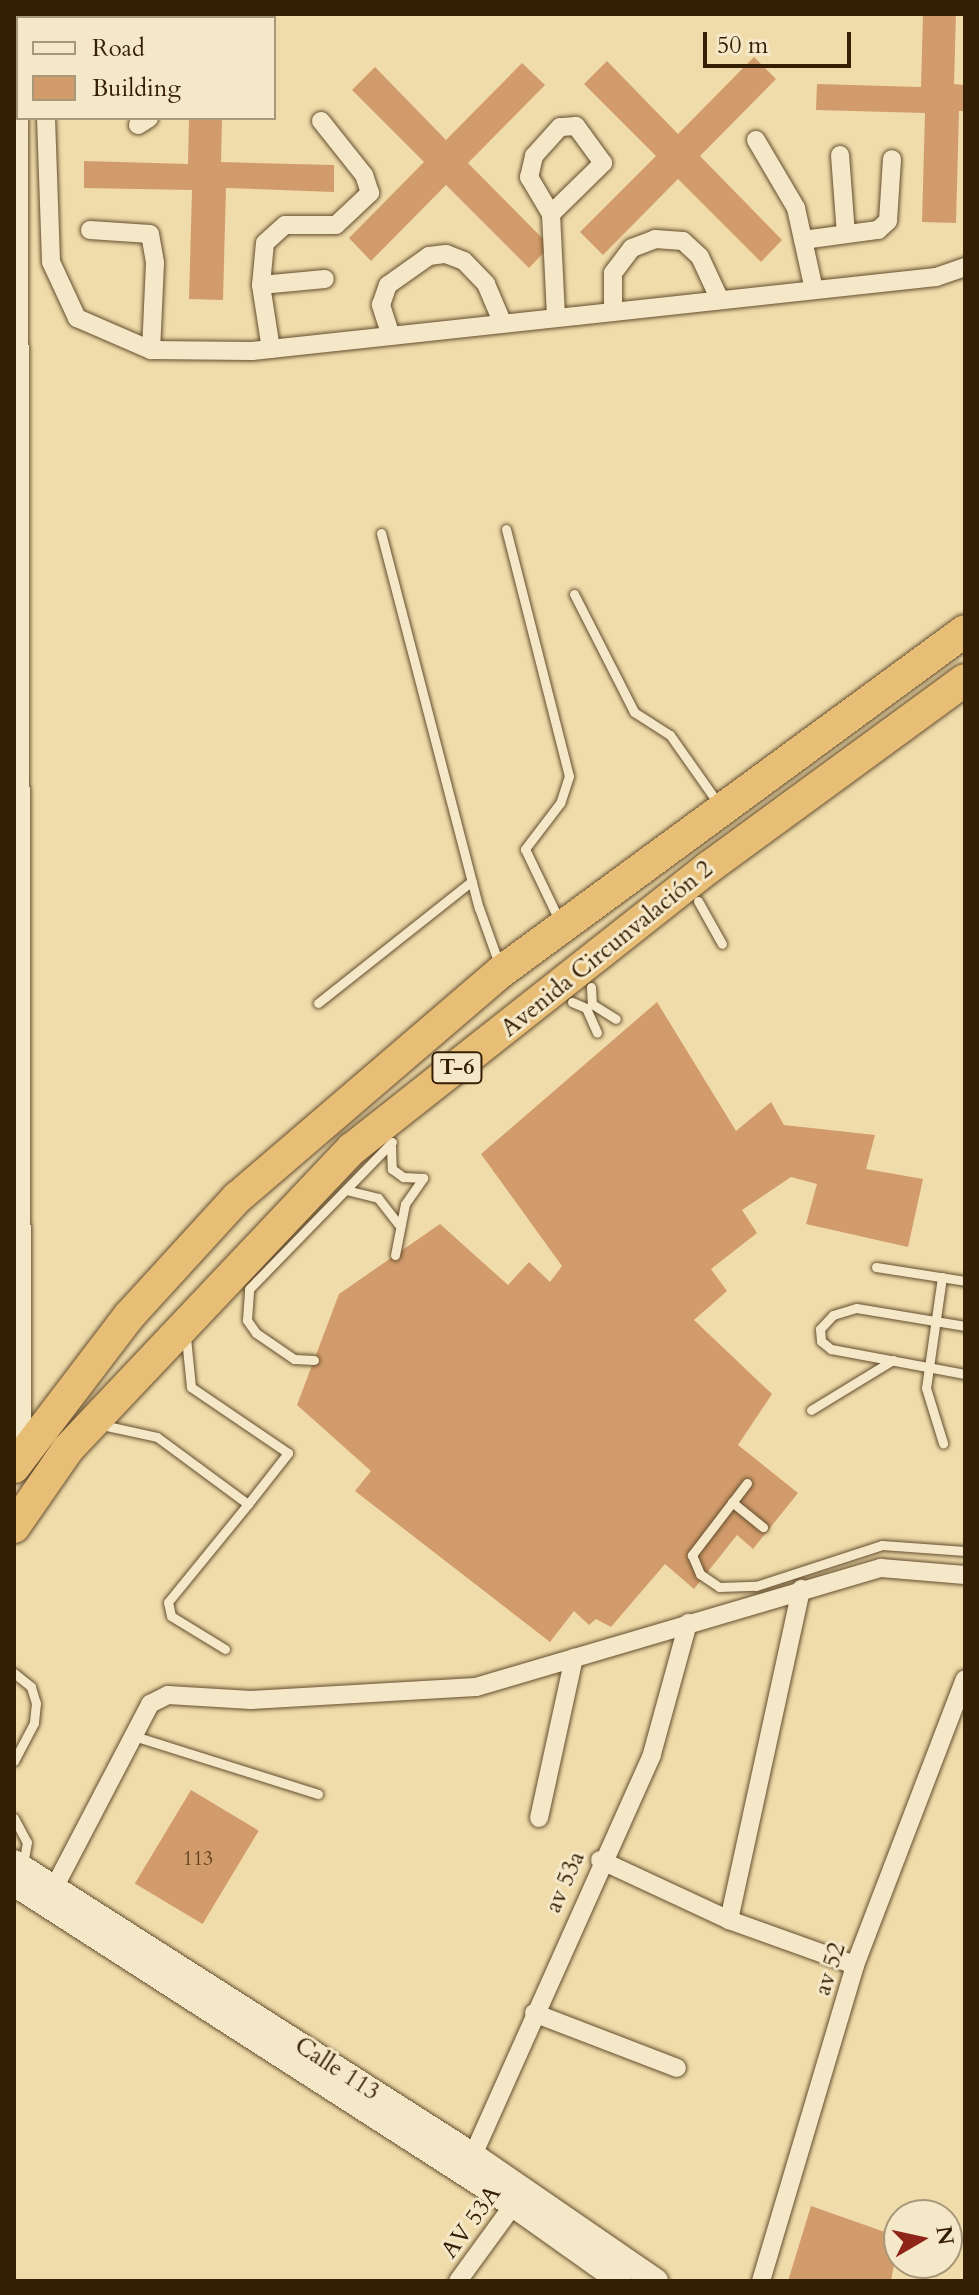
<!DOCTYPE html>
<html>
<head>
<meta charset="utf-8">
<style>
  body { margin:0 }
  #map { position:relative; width:979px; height:2295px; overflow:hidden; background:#f0dcab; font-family:Cardo,serif }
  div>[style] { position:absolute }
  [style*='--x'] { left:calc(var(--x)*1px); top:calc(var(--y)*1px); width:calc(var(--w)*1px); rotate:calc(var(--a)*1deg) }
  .building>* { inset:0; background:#d29b6b; transform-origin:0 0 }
  .roads { filter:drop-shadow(0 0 2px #644e2e) drop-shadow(0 0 2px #644e2e) }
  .service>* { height:9px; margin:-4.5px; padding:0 4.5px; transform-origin:4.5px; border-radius:4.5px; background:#f5e8c8 }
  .minor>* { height:18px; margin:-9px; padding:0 9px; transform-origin:9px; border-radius:9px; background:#f5e8c8 }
  .tertiary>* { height:24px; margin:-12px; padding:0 12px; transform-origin:12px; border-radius:12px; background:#f5e8c8 }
  .trunk>* { height:32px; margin:-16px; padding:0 16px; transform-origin:16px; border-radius:16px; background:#e8be76 }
  span { translate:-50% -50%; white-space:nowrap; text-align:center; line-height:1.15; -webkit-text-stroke:6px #f5e8c8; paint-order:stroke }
  .number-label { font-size:20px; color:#5c3e1e }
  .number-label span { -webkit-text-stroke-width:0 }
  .shield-label span { padding:2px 6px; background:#f5e8c8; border:2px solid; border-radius:6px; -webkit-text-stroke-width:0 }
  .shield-label { font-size:22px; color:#351f04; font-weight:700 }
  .street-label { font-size:24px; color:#351f04 }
  .frame { position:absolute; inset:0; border:16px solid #351f04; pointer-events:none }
  .legend { position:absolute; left:16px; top:16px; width:260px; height:104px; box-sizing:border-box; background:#f5e8c8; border:2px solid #a8987a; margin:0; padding:10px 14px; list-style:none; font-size:24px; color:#351f04 }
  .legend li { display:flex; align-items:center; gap:16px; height:40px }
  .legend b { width:40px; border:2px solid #a8987a }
  .north { position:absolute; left:883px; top:2199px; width:80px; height:80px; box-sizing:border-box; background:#f5e8c8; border:2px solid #a8987a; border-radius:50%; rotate:81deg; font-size:22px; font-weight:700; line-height:32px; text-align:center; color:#351f04 }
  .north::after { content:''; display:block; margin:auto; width:28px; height:36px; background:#8f2418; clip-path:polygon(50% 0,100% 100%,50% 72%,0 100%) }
  .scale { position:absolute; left:703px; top:32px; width:148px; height:36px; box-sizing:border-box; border:4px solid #351f04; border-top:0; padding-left:10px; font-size:24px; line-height:28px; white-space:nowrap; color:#351f04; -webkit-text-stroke:6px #f5e8c8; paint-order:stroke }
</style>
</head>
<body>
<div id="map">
  <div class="building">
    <i style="clip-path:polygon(923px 14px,956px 14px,954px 84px,965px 85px,965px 111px,959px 111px,956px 223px,922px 222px,925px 113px,816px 110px,817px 84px,921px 87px)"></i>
    <i style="clip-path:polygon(754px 57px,776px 79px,700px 156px,782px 240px,761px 262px,678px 179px,603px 255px,580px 232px,656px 156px,584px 84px,607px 61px,678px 134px)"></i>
    <i style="clip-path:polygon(522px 63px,545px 85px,468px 163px,550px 246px,529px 268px,446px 185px,371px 261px,349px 238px,424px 162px,352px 90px,375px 67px,446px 140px)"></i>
    <i style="clip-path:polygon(189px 118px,222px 118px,221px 162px,334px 165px,334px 192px,226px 188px,223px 300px,189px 299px,192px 190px,84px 188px,84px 161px,188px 164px)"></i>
    <i style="clip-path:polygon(657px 1002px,736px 1131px,771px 1102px,784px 1125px,875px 1135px,866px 1169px,923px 1179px,908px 1247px,806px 1224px,817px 1184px,791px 1177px,742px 1210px,757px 1233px,711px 1269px,727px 1291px,694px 1320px,772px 1394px,738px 1445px,798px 1493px,753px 1549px,737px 1535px,694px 1589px,665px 1564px,611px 1627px,596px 1619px,589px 1625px,574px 1611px,550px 1642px,355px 1491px,371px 1471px,297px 1405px,339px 1294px,440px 1224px,508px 1285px,529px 1262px,550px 1282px,562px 1266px,481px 1154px)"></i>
    <i style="left:191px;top:1790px;width:79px;height:109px;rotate:31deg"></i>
    <i style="clip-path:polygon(811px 2206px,899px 2237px,891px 2281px,788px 2281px)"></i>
  </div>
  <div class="roads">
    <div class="service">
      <i style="--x:506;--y:529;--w:255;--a:75.7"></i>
      <i style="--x:569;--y:776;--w:28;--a:108"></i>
      <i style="--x:560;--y:803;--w:58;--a:127.3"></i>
      <i style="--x:525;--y:849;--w:81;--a:64.4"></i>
      <i style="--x:381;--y:533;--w:388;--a:75.4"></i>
      <i style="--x:479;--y:908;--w:59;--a:70.3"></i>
      <i style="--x:574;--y:594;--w:132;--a:63"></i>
      <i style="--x:634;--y:712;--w:43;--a:32.6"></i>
      <i style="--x:670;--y:735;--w:87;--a:54.8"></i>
      <i style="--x:698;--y:901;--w:49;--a:60.8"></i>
      <i style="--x:591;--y:987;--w:17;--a:87"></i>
      <i style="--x:592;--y:1004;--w:28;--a:32"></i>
      <i style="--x:572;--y:1002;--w:15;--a:23"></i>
      <i style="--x:586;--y:1008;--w:27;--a:66"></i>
      <i style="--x:318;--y:1003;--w:196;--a:-38.4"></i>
      <i style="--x:391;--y:1146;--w:23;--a:88"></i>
      <i style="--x:392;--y:1169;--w:14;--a:36"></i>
      <i style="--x:403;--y:1177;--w:20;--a:3"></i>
      <i style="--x:346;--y:1190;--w:33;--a:14"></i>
      <i style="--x:378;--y:1198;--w:33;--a:52"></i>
      <i style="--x:395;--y:1255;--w:52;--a:-78.9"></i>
      <i style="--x:405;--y:1204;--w:32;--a:-55"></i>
      <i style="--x:876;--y:1267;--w:90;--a:8.9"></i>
      <i style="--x:942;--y:1277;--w:112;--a:98.2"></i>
      <i style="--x:926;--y:1388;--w:58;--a:72.8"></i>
      <i style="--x:965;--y:1326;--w:110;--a:-170.6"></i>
      <i style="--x:856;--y:1308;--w:24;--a:163"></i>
      <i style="--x:833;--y:1315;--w:19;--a:133"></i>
      <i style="--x:820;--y:1329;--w:12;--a:85"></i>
      <i style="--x:821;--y:1341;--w:13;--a:39"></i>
      <i style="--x:831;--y:1349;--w:136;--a:10.6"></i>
      <i style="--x:314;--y:1360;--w:20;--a:-177"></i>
      <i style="--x:294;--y:1359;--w:46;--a:-145.6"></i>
      <i style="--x:256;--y:1333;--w:16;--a:-125"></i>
      <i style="--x:247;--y:1320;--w:31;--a:-86"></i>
      <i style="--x:249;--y:1289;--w:205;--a:-45.8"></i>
      <i style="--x:811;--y:1410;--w:96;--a:-31.4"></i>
      <i style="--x:102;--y:1425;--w:56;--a:12.3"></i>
      <i style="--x:157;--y:1437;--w:113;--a:36.4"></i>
      <i style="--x:248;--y:1504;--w:65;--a:-51.9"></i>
      <i style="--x:288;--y:1453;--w:117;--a:-145.8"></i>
      <i style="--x:191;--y:1387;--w:49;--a:-95.8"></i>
      <i style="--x:747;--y:1483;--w:91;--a:127.4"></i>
      <i style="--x:692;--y:1555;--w:21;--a:67"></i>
      <i style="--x:700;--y:1574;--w:23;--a:34"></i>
      <i style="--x:719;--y:1587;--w:37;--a:-2"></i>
      <i style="--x:756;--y:1586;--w:133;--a:-18"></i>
      <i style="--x:882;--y:1545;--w:83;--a:4.1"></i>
      <i style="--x:732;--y:1502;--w:40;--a:39"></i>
      <i style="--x:225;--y:1649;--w:63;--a:-148.6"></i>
      <i style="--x:171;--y:1616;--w:14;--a:-102"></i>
      <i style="--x:168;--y:1602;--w:127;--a:-50.8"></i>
      <i style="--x:14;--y:1673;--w:22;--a:39"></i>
      <i style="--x:31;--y:1687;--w:17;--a:73"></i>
      <i style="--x:36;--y:1703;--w:20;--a:96"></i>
      <i style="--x:34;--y:1723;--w:43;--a:117.8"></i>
      <i style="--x:134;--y:1736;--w:193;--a:17.5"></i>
      <i style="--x:14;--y:1818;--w:27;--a:62"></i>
      <i style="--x:27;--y:1842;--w:22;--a:100"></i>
    </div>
    <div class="minor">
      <i style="--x:19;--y:14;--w:4;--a:90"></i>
      <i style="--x:157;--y:14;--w:4;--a:90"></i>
      <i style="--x:48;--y:18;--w:4;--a:-90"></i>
      <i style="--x:103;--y:18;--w:16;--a:-15"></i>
      <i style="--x:19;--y:118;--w:1335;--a:89.87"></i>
      <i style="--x:46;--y:118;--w:144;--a:88"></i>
      <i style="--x:51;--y:262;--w:62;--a:65.1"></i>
      <i style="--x:77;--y:318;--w:81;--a:23.4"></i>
      <i style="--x:151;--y:350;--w:101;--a:0.6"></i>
      <i style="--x:252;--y:351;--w:688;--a:-6.17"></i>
      <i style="--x:936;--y:277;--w:31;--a:-19"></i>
      <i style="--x:138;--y:125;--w:13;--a:-32"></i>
      <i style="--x:756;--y:140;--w:79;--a:59.5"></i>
      <i style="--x:796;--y:208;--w:84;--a:77.6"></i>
      <i style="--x:840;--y:155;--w:79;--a:85.7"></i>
      <i style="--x:551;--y:214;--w:73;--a:-44.4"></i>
      <i style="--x:603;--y:163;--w:46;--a:-126.1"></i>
      <i style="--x:576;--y:126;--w:16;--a:176"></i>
      <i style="--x:560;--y:127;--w:39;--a:132"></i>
      <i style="--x:534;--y:156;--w:22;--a:103"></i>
      <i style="--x:529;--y:177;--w:43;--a:59.3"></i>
      <i style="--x:551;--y:214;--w:104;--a:87.2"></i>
      <i style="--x:90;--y:230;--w:60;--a:3.8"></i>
      <i style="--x:150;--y:234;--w:29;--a:80"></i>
      <i style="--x:155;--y:263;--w:87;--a:92.6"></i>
      <i style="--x:803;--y:240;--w:76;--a:-7.6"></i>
      <i style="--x:878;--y:230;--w:13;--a:-42"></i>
      <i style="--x:888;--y:221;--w:62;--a:-86.3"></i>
      <i style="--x:261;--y:285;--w:64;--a:-5.4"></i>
      <i style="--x:613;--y:312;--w:39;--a:-90"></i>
      <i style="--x:613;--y:273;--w:31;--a:-53"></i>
      <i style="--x:632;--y:248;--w:25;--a:-21"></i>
      <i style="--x:655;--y:239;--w:28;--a:4"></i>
      <i style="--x:683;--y:241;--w:23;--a:43"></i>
      <i style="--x:700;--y:257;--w:47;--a:65.1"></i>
      <i style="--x:391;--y:336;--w:33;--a:-108"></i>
      <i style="--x:381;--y:305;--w:21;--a:-71"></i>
      <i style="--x:388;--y:285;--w:50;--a:-35.3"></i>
      <i style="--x:429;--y:256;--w:17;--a:-7"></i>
      <i style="--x:446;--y:254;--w:19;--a:21"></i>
      <i style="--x:464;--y:261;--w:32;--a:46"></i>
      <i style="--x:486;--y:284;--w:43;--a:67"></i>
      <i style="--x:271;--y:349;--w:65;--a:-98.9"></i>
      <i style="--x:261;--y:285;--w:42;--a:-84.6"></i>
      <i style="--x:265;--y:243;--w:27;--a:-42"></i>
      <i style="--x:285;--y:225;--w:51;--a:0"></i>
      <i style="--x:336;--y:225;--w:47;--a:-43.3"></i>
      <i style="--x:370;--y:193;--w:19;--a:-108"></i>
      <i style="--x:364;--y:175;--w:69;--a:-128.5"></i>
      <i style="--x:539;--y:1818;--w:164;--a:-77.7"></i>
      <i style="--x:600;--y:1860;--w:142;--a:24.9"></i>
      <i style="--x:729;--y:1920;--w:134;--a:19.7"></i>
      <i style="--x:54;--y:1888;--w:208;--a:-62.4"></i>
      <i style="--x:150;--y:1704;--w:20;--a:-27"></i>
      <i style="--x:168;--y:1695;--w:83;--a:3.4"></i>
      <i style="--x:251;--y:1700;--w:225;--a:-3.3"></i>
      <i style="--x:476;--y:1687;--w:422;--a:-16.4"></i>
      <i style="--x:881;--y:1568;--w:84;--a:4.8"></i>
      <i style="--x:729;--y:1920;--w:339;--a:-77.7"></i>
      <i style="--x:534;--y:2013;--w:153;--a:21"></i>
      <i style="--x:473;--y:2155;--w:439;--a:-65.9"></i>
      <i style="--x:652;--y:1754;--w:136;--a:-74.6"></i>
      <i style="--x:458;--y:2281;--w:105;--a:-53.9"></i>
      <i style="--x:761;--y:2281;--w:330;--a:-73.4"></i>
      <i style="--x:855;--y:1965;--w:306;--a:-69"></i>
    </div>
    <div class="tertiary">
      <i style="--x:14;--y:1862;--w:545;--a:32.55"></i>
      <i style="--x:473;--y:2155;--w:222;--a:34.5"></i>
      <i style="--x:14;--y:1884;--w:593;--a:32.75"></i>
      <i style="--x:513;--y:2205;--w:131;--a:35.4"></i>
    </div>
    <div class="trunk">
      <i style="--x:14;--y:1467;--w:191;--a:-52.7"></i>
      <i style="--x:130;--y:1315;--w:159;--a:-47.6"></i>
      <i style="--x:237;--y:1198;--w:349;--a:-40.6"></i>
      <i style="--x:502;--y:971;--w:574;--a:-36.29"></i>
      <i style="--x:14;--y:1527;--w:95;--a:-55.3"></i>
      <i style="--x:68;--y:1449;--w:413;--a:-46.6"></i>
      <i style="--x:352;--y:1149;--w:454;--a:-38.3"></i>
      <i style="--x:708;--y:868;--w:318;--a:-36.2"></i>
    </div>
  </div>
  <div class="number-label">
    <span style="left:198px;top:1858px">113</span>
  </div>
  <div class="shield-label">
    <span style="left:457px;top:1068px">T-6</span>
  </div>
  <div class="street-label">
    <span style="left:607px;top:949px;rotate:-39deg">Avenida Circunvalación 2</span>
    <span style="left:565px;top:1882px;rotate:-66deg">av 53a</span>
    <span style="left:830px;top:1969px;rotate:-72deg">av 52</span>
    <span style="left:337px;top:2069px;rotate:33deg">Calle 113</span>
    <span style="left:471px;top:2222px;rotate:-54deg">AV 53A</span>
  </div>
  <div class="frame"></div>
  <ul class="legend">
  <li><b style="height:10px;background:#f5e8c8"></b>Road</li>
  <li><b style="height:22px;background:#d29b6b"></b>Building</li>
  </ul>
  <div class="north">N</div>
  <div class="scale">50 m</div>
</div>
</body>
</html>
